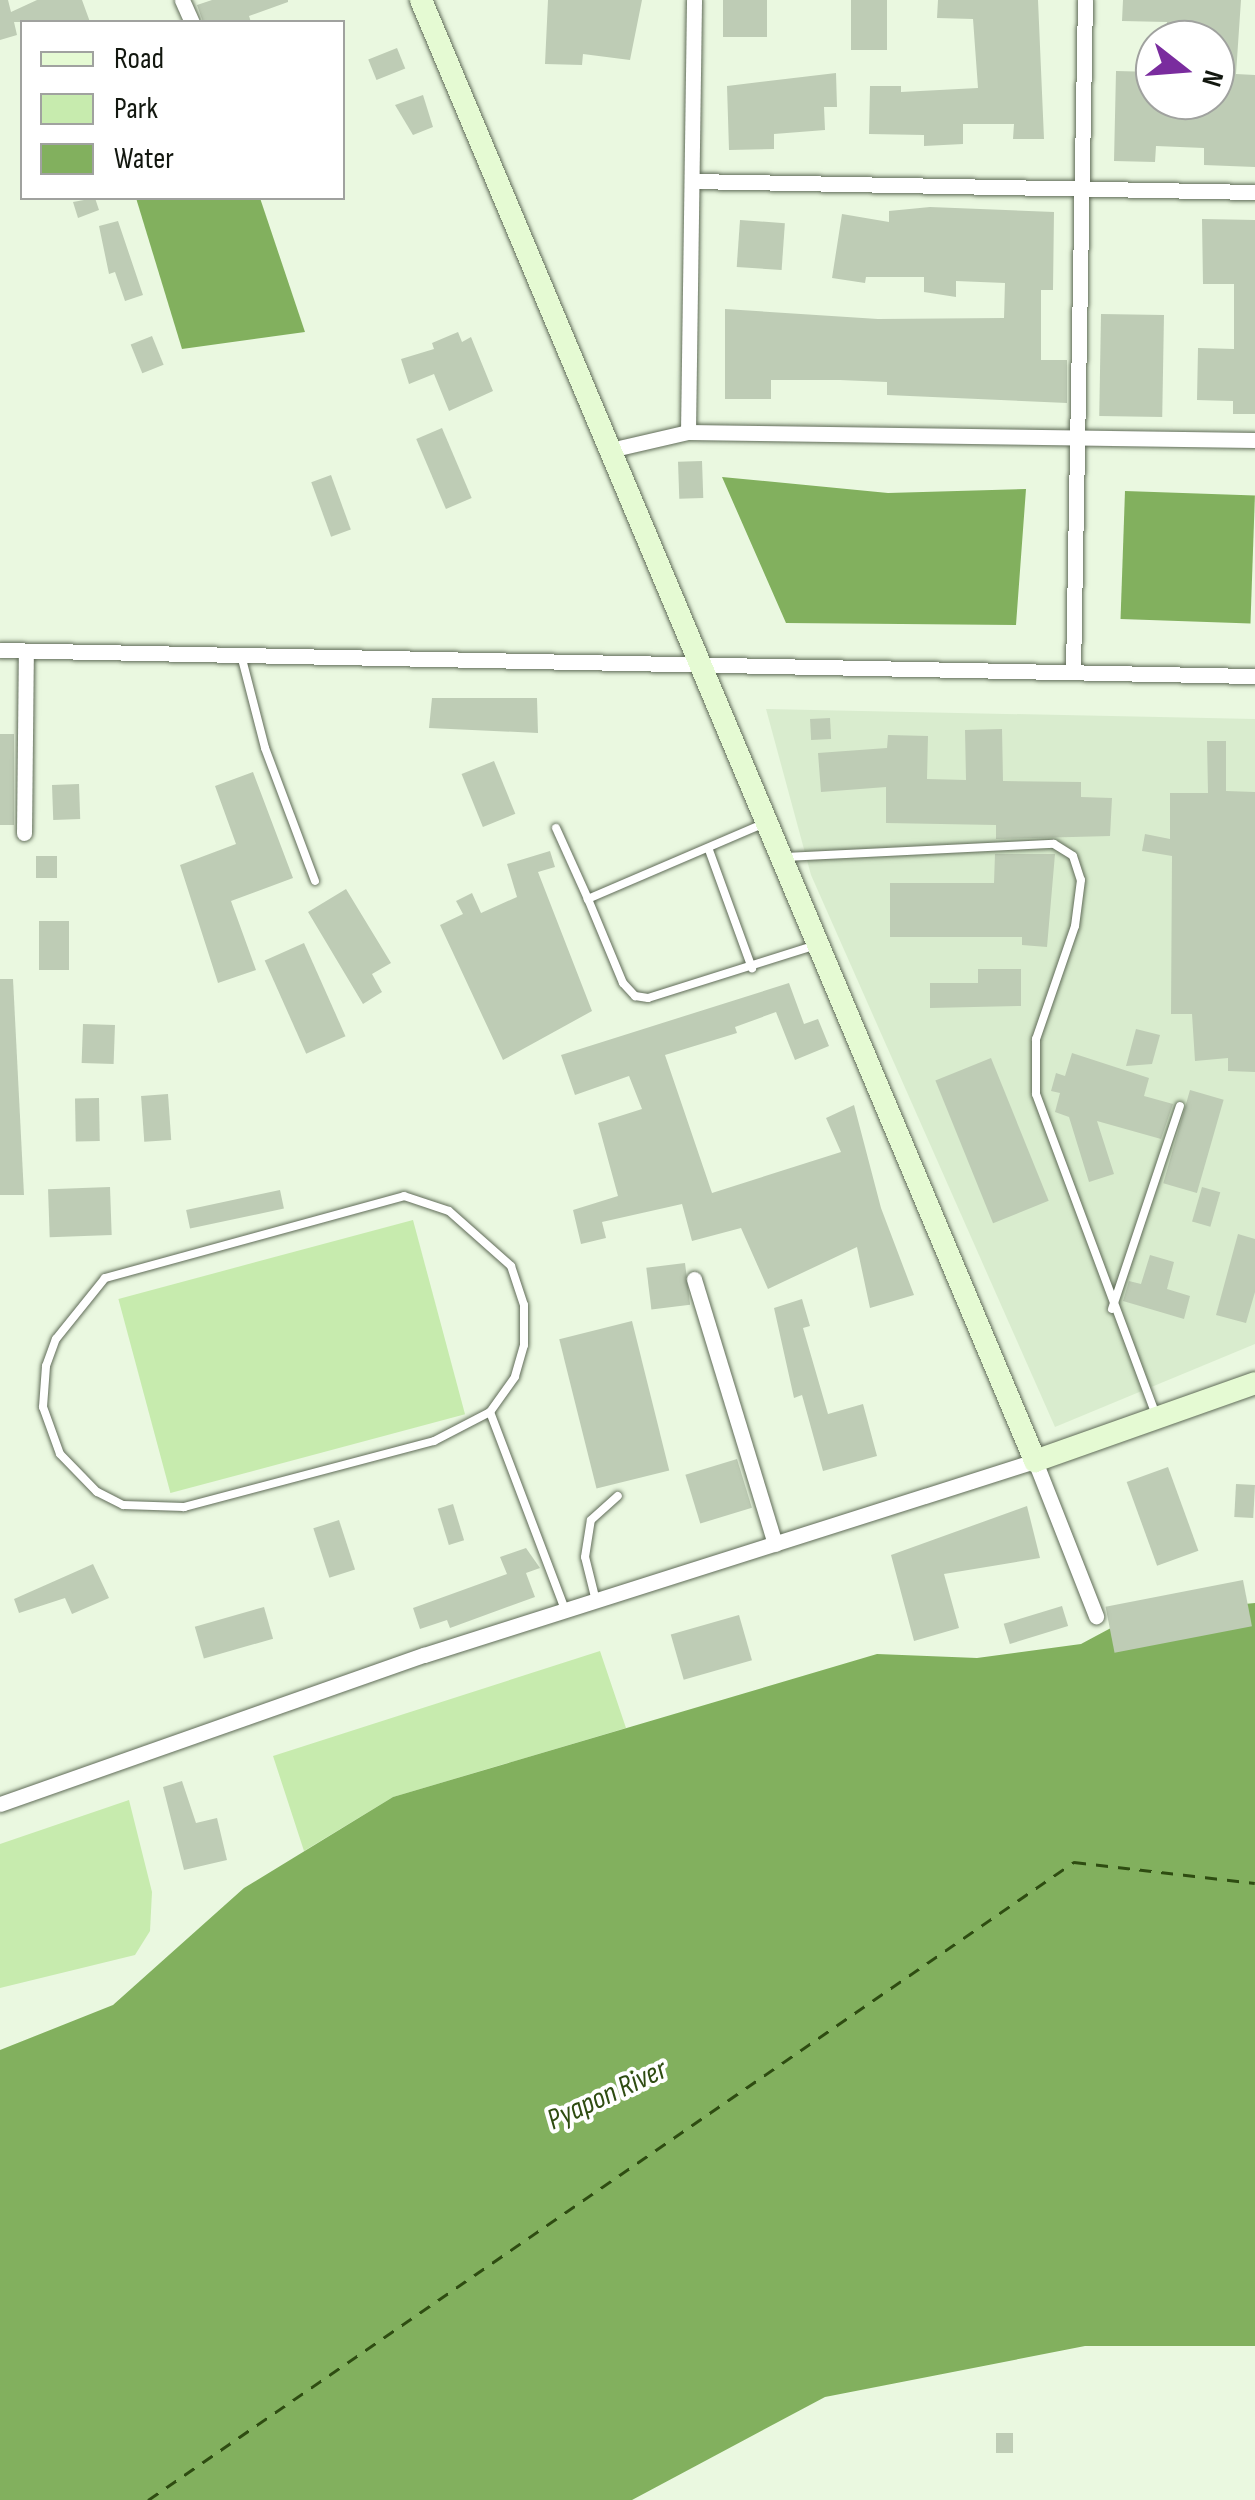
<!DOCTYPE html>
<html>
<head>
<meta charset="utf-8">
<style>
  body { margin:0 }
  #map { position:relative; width:1255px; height:2500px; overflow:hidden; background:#eaf8e0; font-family:"Sofia Sans Condensed",sans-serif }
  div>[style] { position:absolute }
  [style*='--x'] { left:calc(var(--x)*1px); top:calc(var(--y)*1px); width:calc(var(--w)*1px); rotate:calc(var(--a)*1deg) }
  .built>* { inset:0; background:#d9ecce }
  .green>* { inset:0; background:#c7ebae; transform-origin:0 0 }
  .water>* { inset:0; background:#82b05e; transform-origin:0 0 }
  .ferry>* { height:2.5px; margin-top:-1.25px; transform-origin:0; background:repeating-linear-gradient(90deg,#2e4c11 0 12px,transparent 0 22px) }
  .building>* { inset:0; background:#beccb5; transform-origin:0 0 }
  .roads { filter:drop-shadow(0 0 2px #606c58) drop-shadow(0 0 2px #606c58) }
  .service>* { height:8px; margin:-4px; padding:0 4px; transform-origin:4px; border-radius:4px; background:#fff }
  .minor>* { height:15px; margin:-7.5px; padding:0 7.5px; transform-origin:7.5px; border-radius:7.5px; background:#fff }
  .secondary>* { height:22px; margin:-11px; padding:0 11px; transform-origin:11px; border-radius:11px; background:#e5fad3 }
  span { translate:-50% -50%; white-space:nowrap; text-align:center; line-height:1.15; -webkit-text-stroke:8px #fff; paint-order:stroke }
  .water-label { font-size:30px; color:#2e4c11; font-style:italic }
  .legend { position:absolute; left:20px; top:20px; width:325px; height:180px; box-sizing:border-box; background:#fff; border:2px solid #a0a29f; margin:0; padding:12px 18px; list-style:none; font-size:30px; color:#12170f }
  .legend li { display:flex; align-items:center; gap:20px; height:50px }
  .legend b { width:50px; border:2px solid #a0a29f }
  .north { position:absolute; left:1135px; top:20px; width:100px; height:100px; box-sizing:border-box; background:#fff; border:2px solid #a0a29f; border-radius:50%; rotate:107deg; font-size:28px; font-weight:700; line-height:40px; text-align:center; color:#12170f }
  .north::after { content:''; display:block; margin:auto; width:35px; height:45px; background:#7a2c9e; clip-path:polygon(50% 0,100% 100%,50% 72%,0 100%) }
</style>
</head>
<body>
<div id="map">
  <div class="built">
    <i style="clip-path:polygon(766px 709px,1255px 719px,1255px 1344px,1055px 1427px,811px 875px)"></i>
  </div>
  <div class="green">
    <i style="left:413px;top:1220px;width:201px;height:305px;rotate:75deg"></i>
    <i style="clip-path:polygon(600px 1651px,626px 1728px,393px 1797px,304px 1851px,273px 1756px)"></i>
    <i style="clip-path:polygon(129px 1800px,152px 1892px,150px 1931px,135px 1955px,0 1988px,0 1844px)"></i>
  </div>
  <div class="water">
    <i style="clip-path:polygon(136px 198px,260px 198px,305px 332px,182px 349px)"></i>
    <i style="clip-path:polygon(722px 477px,888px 493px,1026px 489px,1016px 625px,786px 623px)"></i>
    <i style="left:1125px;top:491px;width:130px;height:128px;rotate:2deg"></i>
    <i style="clip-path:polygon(1255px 1603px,1255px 2346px,1085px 2346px,825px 2397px,632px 2500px,0 2500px,0 2050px,113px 2005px,244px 1888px,393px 1797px,877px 1654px,977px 1658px,1081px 1644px,1137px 1614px)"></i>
  </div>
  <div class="ferry">
    <i style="--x:148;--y:2500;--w:1125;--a:-34.57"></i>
    <i style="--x:1074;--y:1862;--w:182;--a:6.6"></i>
  </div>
  <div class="building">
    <i style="clip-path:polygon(0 0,8px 0,11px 12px,37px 0,82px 0,90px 22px,14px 22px,17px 35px,0 40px)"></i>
    <i style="clip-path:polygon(212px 0,288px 0,288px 2px,249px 16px,251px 22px,203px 22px,197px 5px)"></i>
    <i style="clip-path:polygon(548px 0,642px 0,630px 60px,583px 54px,582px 65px,545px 64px)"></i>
    <i style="left:723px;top:0;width:44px;height:37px"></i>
    <i style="left:851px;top:0;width:36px;height:50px"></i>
    <i style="clip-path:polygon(938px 0,1038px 0,1044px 139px,1013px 139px,1014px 124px,963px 124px,963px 144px,924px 146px,924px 135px,869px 134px,870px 86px,901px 86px,901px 92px,978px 88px,973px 19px,937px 18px)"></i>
    <i style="clip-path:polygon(1123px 0,1241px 0,1236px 74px,1255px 75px,1255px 167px,1204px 165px,1204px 148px,1156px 146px,1155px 162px,1114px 161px,1116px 71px,1155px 72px,1155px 100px,1215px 100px,1215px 40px,1207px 40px,1207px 32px,1167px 30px,1167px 22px,1122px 21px)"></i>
    <i style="left:397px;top:48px;width:22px;height:31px;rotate:68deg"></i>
    <i style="clip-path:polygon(836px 73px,837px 107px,824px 107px,825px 130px,774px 134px,774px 149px,729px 150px,727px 86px)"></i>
    <i style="clip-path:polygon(423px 95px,433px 127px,413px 135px,395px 105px)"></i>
    <i style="clip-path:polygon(95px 198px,99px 210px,78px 218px,73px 202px)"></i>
    <i style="clip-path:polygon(930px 207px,1054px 212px,1053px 290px,1041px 290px,1041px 360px,1067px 360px,1067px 403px,887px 395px,887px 382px,840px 380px,771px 380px,771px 399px,725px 399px,725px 309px,878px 319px,1004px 318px,1005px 283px,956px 281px,956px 297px,924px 292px,924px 277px,866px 277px,865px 283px,832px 278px,842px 214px,889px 222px,889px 211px)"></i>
    <i style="clip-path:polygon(1202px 219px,1255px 220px,1255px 414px,1233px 414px,1233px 401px,1197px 400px,1198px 348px,1234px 349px,1234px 284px,1203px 284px)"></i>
    <i style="left:740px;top:220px;width:45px;height:47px;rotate:4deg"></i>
    <i style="clip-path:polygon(118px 221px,143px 295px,125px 301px,115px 272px,109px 274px,99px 226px)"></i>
    <i style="left:1101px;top:314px;width:63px;height:102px;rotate:1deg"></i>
    <i style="clip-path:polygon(458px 332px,462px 342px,471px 337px,493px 391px,449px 411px,434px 374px,409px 384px,401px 359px,434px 349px,432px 343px)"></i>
    <i style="left:152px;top:336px;width:31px;height:23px;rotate:68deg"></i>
    <i style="left:442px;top:428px;width:76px;height:28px;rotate:67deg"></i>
    <i style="left:702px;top:461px;width:37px;height:24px;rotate:88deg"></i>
    <i style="left:331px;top:475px;width:58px;height:21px;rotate:70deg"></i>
    <i style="clip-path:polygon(432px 698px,537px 698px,538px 733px,429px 728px)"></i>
    <i style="left:830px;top:718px;width:21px;height:20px;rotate:87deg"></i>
    <i style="clip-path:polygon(1002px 729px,1003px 781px,1081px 782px,1081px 797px,1112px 798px,1110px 836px,996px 839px,996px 825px,886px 823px,886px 787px,821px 792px,818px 753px,887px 748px,888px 735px,928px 736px,927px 779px,966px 780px,965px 730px)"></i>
    <i style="left:0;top:734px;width:14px;height:91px"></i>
    <i style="clip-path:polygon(1207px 741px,1226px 741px,1226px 791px,1255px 792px,1255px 1072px,1228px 1071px,1228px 1058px,1195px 1061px,1192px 1014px,1171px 1014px,1172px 856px,1142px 851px,1145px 834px,1170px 839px,1170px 793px,1208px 793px)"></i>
    <i style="left:494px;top:761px;width:57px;height:35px;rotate:68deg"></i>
    <i style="clip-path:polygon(253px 772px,293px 878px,231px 901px,256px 970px,218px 983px,180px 865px,236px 844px,215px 786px)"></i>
    <i style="left:79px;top:784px;width:35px;height:27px;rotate:88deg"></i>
    <i style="clip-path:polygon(550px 851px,555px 867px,538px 872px,592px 1011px,503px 1060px,440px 925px,463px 914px,456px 901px,472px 893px,481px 913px,517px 897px,507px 864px)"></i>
    <i style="clip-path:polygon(995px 854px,1055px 854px,1047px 947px,1022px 945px,1022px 937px,890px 937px,890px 883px,994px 883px)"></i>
    <i style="left:57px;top:856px;width:22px;height:21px;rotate:90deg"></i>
    <i style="clip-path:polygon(346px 889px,391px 963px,372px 974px,382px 992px,363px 1004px,308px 912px)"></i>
    <i style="left:69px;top:921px;width:49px;height:30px;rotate:90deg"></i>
    <i style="left:304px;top:943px;width:102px;height:43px;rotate:66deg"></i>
    <i style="clip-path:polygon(978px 969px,1021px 969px,1021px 1006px,930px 1008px,930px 983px,978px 983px)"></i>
    <i style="clip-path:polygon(0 979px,13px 979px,24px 1195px,0 1195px)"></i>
    <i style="clip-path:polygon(789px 983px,804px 1024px,818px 1019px,829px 1046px,795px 1060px,776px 1012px,735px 1027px,737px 1033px,665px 1055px,712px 1193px,841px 1152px,826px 1118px,854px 1105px,881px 1208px,914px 1295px,870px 1308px,857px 1247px,768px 1289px,741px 1228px,692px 1241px,682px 1204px,602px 1222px,606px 1238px,581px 1244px,573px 1210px,618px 1196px,598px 1123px,642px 1109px,629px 1076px,575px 1095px,561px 1055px)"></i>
    <i style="left:83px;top:1024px;width:32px;height:39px;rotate:2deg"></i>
    <i style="clip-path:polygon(1136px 1029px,1160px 1035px,1152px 1064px,1126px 1066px)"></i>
    <i style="clip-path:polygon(1072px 1053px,1149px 1078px,1144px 1096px,1173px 1104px,1161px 1139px,1097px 1121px,1114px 1174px,1089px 1182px,1069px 1117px,1055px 1112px,1060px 1093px,1051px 1091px,1056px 1073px,1065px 1076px)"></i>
    <i style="left:991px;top:1058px;width:154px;height:60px;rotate:68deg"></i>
    <i style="left:1190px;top:1090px;width:35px;height:97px;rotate:16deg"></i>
    <i style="left:168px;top:1094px;width:46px;height:27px;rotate:86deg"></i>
    <i style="left:99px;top:1098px;width:43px;height:24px;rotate:89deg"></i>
    <i style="left:110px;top:1187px;width:48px;height:62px;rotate:88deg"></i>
    <i style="left:1202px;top:1187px;width:19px;height:36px;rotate:16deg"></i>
    <i style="left:280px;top:1190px;width:19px;height:96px;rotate:78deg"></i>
    <i style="clip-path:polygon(1238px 1234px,1255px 1239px,1255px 1292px,1246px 1323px,1216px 1315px)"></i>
    <i style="clip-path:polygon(1150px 1255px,1174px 1262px,1167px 1289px,1190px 1296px,1184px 1319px,1123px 1301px,1129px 1281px,1141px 1284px)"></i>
    <i style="left:685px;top:1263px;width:42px;height:39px;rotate:83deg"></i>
    <i style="clip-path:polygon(802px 1299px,810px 1326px,803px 1328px,828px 1414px,863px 1404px,877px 1456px,823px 1471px,802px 1395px,794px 1398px,774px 1308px)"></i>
    <i style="left:632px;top:1321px;width:154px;height:75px;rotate:76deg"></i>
    <i style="left:737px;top:1459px;width:51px;height:54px;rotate:73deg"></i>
    <i style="left:1168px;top:1467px;width:89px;height:44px;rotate:70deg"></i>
    <i style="left:1236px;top:1484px;width:19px;height:33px;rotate:3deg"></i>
    <i style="left:453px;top:1504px;width:38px;height:16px;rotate:73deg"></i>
    <i style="clip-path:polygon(1027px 1506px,1040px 1558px,944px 1574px,959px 1628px,914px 1641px,891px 1555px)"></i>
    <i style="left:339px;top:1520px;width:52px;height:27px;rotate:72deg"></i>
    <i style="clip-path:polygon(526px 1548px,540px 1568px,526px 1573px,535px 1597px,450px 1628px,447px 1620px,420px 1629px,413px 1608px,507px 1574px,500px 1557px)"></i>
    <i style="clip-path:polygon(93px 1564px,109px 1598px,72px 1614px,65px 1598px,19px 1613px,14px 1599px)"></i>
    <i style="left:1243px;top:1580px;width:47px;height:140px;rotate:79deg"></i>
    <i style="left:1062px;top:1606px;width:21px;height:61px;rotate:73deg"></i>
    <i style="left:264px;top:1607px;width:33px;height:72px;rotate:74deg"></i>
    <i style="left:739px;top:1615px;width:47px;height:71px;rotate:74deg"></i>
    <i style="clip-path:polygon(182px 1781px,196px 1823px,217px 1818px,227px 1860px,184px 1870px,163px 1787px)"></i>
    <i style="left:996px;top:2433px;width:17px;height:20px"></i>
  </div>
  <div class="roads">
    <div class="service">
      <i style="--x:241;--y:655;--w:96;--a:75.5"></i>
      <i style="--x:265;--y:748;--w:142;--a:69.4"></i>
      <i style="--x:765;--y:823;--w:193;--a:156.8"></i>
      <i style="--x:588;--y:899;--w:91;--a:67.4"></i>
      <i style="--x:623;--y:983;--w:18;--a:47"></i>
      <i style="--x:635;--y:996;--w:13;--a:9"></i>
      <i style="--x:648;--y:998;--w:176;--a:-17.5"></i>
      <i style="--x:556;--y:828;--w:78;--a:65.7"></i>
      <i style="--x:709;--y:850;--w:126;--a:70"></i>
      <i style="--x:785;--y:857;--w:269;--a:-2.8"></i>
      <i style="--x:1054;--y:844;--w:22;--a:32"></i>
      <i style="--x:1073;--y:856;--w:25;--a:72"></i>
      <i style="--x:1081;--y:880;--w:46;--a:97.4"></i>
      <i style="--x:1075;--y:926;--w:120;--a:109"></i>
      <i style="--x:1036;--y:1039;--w:55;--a:90"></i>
      <i style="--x:1036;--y:1094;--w:343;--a:69.5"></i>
      <i style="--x:404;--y:1196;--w:47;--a:18.4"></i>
      <i style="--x:449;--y:1211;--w:83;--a:41.6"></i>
      <i style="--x:511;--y:1266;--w:41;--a:71.6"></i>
      <i style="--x:524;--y:1305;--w:40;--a:90"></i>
      <i style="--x:524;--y:1345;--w:33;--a:106"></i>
      <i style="--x:515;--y:1377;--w:43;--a:125.5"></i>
      <i style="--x:490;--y:1412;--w:63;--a:152.6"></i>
      <i style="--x:434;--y:1441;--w:259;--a:165.2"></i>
      <i style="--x:184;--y:1507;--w:61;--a:-178.1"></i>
      <i style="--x:123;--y:1505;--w:29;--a:-153"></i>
      <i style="--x:97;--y:1492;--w:53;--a:-134.2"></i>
      <i style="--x:60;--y:1454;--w:50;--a:-109.9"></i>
      <i style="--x:43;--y:1407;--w:41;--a:-85.8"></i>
      <i style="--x:46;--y:1366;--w:29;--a:-70"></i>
      <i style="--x:56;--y:1339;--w:78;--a:-51.2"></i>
      <i style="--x:105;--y:1278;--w:310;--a:-15.3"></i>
      <i style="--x:1112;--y:1309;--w:214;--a:-71.5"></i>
      <i style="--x:490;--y:1412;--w:211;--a:69.2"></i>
      <i style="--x:596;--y:1601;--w:45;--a:-104"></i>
      <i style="--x:585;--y:1557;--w:37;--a:-81"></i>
      <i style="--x:591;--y:1520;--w:36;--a:-42"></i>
    </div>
    <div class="minor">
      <i style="--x:182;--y:0;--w:24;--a:66"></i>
      <i style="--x:692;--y:181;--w:563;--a:1.12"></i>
      <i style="--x:688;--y:432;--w:432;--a:-89.2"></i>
      <i style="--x:610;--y:450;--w:80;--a:-13"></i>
      <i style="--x:688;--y:432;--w:567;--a:0.81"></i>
      <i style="--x:0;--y:650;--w:1255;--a:1.19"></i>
      <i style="--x:1073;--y:672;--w:672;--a:-88.98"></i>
      <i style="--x:24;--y:833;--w:182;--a:-89.4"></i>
      <i style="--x:694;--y:1279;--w:277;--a:73"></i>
      <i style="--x:0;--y:1804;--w:449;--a:-19.4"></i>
      <i style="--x:424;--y:1655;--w:641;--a:-17.62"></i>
      <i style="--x:1035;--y:1461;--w:167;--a:68.5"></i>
    </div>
    <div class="secondary">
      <i style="--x:421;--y:0;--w:1585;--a:67.2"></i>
      <i style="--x:1035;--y:1461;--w:233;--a:-19.5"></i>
    </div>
  </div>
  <div class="water-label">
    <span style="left:607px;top:2095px;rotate:-25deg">Pyapon River</span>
  </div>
  <ul class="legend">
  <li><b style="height:12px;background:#e5fad3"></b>Road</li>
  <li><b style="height:28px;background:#c7ebae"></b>Park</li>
  <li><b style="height:28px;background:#82b05e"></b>Water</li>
  </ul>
  <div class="north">N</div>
</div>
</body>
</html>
